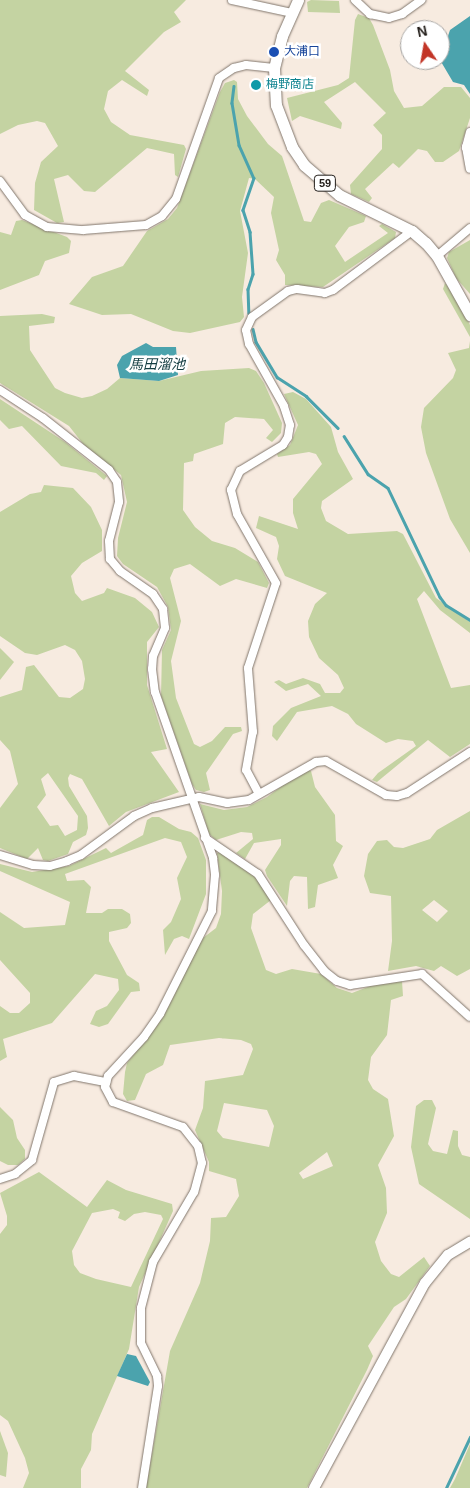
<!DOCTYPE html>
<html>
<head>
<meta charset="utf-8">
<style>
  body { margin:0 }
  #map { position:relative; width:470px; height:1488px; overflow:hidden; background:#f7ebe0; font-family:Arial,"Noto Sans JP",sans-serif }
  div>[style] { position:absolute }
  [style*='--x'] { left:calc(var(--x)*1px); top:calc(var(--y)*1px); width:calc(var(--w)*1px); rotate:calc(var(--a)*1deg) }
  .green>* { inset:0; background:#c4d3a2 }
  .water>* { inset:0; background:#4ba3ad }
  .stream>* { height:2.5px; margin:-1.25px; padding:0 1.25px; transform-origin:1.25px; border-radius:1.25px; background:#4ba3ad }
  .roads { filter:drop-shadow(0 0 1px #81766c) drop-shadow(0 0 1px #81766c) }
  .street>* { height:8px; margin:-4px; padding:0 4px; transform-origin:4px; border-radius:4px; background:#fff }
  .secondary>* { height:10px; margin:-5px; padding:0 5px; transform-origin:5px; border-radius:5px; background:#fff }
  .primary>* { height:11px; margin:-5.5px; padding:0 5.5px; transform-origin:5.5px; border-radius:5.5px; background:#fff }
  .dots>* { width:14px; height:14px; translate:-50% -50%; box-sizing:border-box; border:2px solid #fff; border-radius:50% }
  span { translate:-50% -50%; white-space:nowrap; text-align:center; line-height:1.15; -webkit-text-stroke:5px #fff; paint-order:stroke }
  .shield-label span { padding:1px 4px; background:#fff; border:1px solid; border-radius:4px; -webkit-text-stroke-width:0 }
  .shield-label { font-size:11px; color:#221d19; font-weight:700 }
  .transit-label { font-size:12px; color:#164399 }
  .left { translate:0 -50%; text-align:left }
  .culture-label { font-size:12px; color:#0d838f }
  .water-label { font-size:14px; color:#133c41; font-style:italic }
  .north { position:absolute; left:400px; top:20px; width:50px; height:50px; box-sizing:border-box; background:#fff; border:1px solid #a7a5a3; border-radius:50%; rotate:348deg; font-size:14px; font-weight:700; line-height:20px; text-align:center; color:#221d19 }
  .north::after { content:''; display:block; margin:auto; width:18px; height:22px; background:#c23527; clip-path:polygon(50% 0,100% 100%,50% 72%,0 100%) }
</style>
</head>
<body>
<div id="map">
  <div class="green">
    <i style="clip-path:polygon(0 0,186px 0,174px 12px,181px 22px,164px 32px,125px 71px,149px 90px,147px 96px,122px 80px,108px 91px,104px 109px,111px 122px,130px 135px,184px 145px,186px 149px,178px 177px,175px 175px,174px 154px,147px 148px,95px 192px,84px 191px,68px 175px,54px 179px,64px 222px,57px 223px,34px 210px,35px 183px,41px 162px,58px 146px,45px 123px,37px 121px,18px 125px,0 134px)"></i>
    <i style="clip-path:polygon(311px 0,339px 1px,340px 13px,308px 12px,307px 2px)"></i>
    <i style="clip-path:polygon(358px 14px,369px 18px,373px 25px,390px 70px,394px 91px,404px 108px,422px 106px,444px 87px,461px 87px,470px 98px,470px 118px,459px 151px,443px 162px,435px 162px,427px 151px,418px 149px,399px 168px,393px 163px,365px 189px,372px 198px,369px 202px,351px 194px,350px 185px,382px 149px,382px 135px,373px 125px,386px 113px,355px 82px,324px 102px,342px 123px,341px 129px,300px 116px,292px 121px,287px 98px,338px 85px,349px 78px,355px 20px)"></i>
    <i style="clip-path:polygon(234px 80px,237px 82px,238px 99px,247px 116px,268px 144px,282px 156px,304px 221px,311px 222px,321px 203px,329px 200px,366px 216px,364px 222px,349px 227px,335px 246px,345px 262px,388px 233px,379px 226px,382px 224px,396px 232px,395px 238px,323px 287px,285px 285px,285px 275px,276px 260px,279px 250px,271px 213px,274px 197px,255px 179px,249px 178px,240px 211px,248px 253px,242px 297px,244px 317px,240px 322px,190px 333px,173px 331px,131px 314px,102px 315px,69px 304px,92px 277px,123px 266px,147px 231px,168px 219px,177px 208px,220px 92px,225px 83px)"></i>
    <i style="clip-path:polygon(22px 220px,67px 237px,71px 241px,69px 253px,45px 261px,39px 275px,0 290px,0 232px,11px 235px,16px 221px)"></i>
    <i style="clip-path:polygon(470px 240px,470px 294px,456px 278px,447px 258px,449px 252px)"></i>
    <i style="clip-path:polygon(445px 283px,457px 298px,470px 325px,470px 337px,443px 289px)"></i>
    <i style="clip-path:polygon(42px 314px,55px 317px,54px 323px,29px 326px,30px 350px,55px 388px,65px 393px,82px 398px,92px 396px,107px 389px,120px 378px,159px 381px,201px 371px,249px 368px,256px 371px,264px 383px,282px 423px,281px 433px,272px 442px,266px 438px,273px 430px,264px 419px,235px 417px,225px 423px,223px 444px,194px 454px,193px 461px,184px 463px,183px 510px,195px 527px,212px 541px,235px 548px,258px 562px,269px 583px,267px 588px,236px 579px,220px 586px,190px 564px,174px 569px,170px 578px,181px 621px,171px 661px,176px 698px,194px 744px,200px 747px,212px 741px,225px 727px,241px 727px,242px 731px,233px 734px,206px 773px,210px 790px,204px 792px,196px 790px,192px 784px,161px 696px,162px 650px,171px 630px,168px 607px,157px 587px,123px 564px,117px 556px,118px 538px,127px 502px,121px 475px,84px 445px,69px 426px,0 383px,0 316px)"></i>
    <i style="clip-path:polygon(470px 341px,470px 553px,450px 519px,426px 453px,421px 427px,424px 408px,453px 378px,456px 370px,448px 353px,469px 348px)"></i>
    <i style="clip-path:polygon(293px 392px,306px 399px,331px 427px,338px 452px,353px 479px,322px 501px,321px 508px,326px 521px,348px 534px,397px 531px,403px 534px,436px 598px,470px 622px,470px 633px,440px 610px,424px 591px,417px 599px,451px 688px,470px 685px,470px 744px,450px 757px,428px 740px,377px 782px,372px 780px,378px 773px,416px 746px,413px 741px,398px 739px,386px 743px,356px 724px,348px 714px,332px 706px,297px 712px,277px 741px,272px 736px,273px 726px,291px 708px,321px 696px,308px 684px,286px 691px,274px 682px,279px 680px,286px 684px,303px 678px,320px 684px,325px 693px,340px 693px,344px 688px,338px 675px,319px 658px,309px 637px,308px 621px,315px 604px,327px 593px,285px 576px,277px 559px,279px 546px,276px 537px,256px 528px,259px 516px,298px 529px,293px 513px,293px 499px,322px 464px,316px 454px,309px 452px,278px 457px,277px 454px,290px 445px,298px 425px,284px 394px)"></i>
    <i style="clip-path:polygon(0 399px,65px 442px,107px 476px,104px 480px,96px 473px,61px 466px,22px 426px,9px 429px,0 420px)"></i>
    <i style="clip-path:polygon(evenodd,44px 485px,73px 488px,91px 507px,102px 530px,102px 551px,82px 563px,71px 576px,75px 593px,82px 601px,104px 593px,107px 588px,135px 598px,152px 612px,159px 627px,147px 642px,147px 685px,167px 749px,151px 752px,179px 792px,126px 812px,109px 826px,82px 779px,70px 774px,68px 778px,69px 786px,87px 816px,88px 828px,86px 835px,73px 842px,68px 854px,48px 861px,43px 860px,38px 848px,27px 859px,0 848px,0 808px,18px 784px,10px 751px,0 740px,0 697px,22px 690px,26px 667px,34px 665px,59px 697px,70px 698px,83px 689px,85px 679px,82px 661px,75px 650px,65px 645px,37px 655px,25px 653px,0 636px,0 512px,30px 494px,41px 492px,44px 485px,48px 773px,78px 816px,77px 830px,65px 836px,58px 825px,50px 826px,37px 807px,46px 795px,41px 779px,48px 773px)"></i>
    <i style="clip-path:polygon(0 648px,14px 662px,0 680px)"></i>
    <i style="clip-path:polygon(305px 769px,311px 771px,315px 787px,335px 815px,336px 841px,343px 846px,333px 865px,338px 878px,318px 885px,315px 907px,308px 909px,307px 877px,294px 876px,290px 881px,287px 906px,267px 876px,265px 870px,281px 845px,281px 839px,254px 843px,245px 859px,236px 853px,253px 839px,252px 833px,241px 832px,216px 840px,209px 834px,200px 804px,224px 810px,247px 807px,267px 797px)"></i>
    <i style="clip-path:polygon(evenodd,470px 811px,470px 969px,457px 976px,441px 966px,434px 971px,416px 966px,388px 971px,392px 941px,391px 896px,370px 893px,364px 876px,368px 854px,377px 841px,387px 840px,394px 847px,403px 848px,430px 839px,437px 830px,470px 811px,434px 900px,448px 911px,437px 922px,422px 910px,434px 900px)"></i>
    <i style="clip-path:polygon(152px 817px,159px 817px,179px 829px,191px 832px,198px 838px,206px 860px,206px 894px,189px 939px,182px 936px,174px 939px,165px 955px,163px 930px,171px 922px,181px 899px,177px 878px,187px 857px,181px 842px,165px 838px,65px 874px,67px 881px,84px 880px,91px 887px,86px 913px,102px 913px,108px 909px,122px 909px,130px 914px,131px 923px,127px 928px,109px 932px,109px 941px,127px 975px,139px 983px,140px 991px,131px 992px,108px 1024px,99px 1027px,90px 1024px,96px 1011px,107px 1006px,119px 990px,118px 979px,95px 974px,52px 1023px,3px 1039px,7px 1057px,0 1061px,0 1006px,10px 1013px,19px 1013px,30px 1003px,30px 993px,0 960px,0 912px,24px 928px,65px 925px,70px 902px,0 871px,0 864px,32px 872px,69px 866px,106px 848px,111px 853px,143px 835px,147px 820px)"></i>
    <i style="clip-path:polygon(evenodd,220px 852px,262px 882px,271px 900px,253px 914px,251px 928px,266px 970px,276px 974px,292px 969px,321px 974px,337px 988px,352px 993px,373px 985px,402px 981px,403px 996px,391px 1000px,387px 1035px,371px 1057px,368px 1080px,373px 1089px,388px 1099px,394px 1136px,378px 1165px,386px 1188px,387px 1213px,375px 1242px,381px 1261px,391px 1274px,399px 1277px,424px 1257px,430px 1266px,406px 1299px,394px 1307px,368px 1346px,373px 1356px,367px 1370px,307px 1488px,146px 1488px,170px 1351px,200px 1283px,210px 1241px,211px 1218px,226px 1217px,239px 1196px,236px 1179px,209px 1171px,209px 1162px,195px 1130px,203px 1108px,205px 1081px,243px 1075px,253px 1049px,251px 1044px,241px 1040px,219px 1038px,170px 1045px,163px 1065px,146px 1074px,135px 1100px,127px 1101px,123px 1094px,125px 1072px,127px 1063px,156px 1027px,203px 938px,216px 928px,221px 914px,222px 891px,217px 853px,220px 852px,224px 1103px,267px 1110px,274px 1126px,269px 1147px,223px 1138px,217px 1131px,224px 1103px,220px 852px,327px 1152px,333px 1166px,303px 1179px,299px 1173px,327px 1152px)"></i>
    <i style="clip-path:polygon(424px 1100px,432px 1100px,436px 1108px,428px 1144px,433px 1151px,447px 1154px,453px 1130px,458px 1131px,458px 1146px,462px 1155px,470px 1157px,470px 1219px,419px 1184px,411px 1147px,416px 1106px)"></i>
    <i style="clip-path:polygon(0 1107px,13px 1120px,17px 1138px,25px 1150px,25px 1159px,18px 1165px,8px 1165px,0 1161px)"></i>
    <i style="clip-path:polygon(evenodd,39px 1172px,87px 1207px,107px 1180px,126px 1190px,172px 1204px,173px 1211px,139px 1287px,129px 1349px,92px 1434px,91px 1450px,81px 1469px,81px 1488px,23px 1488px,29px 1473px,25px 1458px,8px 1421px,0 1415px,0 1234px,7px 1225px,7px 1216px,0 1193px,39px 1172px,113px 1209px,120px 1212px,118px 1218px,125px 1221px,134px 1214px,145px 1212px,161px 1215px,163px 1219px,131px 1287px,96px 1279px,80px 1273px,74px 1265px,72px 1251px,92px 1213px,113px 1209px)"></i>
    <i style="clip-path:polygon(0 1431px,8px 1453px,6px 1477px,0 1475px)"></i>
    <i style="clip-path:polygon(470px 1444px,470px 1488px,450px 1488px,455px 1479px)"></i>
  </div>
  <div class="water">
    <i style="clip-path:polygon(470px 16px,470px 94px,464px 85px,453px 82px,440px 60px,450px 30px)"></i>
    <i style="clip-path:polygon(146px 343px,153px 347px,176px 347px,178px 375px,159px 381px,120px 378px,117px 365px,122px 356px)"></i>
    <i style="clip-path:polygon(127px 1354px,136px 1356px,150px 1382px,148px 1386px,117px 1376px)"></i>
  </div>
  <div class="stream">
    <i style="--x:234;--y:86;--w:17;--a:97"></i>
    <i style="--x:232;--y:103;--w:43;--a:80.5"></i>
    <i style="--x:239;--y:145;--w:36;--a:66"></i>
    <i style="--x:254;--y:178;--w:34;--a:109"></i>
    <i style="--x:243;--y:210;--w:23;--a:72"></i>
    <i style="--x:250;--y:232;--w:42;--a:85.9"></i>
    <i style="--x:253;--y:274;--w:16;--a:108"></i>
    <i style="--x:248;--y:289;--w:24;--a:88"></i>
    <i style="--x:253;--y:329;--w:13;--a:77"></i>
    <i style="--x:256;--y:342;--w:41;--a:59"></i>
    <i style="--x:277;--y:377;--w:35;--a:33"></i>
    <i style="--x:306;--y:396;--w:45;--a:45"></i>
    <i style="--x:344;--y:436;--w:45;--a:57.7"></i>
    <i style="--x:368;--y:474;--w:24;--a:35"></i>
    <i style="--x:388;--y:488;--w:121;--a:64.5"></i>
    <i style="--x:440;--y:597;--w:10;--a:53"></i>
    <i style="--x:446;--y:605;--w:28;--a:32"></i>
    <i style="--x:446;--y:1488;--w:56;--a:-64.8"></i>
  </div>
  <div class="roads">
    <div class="street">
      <i style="--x:232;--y:0;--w:61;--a:12.2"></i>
      <i style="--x:355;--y:0;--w:21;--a:43"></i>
      <i style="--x:370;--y:14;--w:19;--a:12"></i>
      <i style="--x:389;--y:18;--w:14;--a:-17"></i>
      <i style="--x:402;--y:14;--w:24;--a:-36"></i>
      <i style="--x:470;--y:132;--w:16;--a:105"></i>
      <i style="--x:466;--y:147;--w:22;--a:80"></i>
      <i style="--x:0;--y:181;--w:42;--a:53.7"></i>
      <i style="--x:25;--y:215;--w:25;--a:29"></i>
      <i style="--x:47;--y:227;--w:36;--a:5"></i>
      <i style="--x:83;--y:230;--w:63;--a:-4.5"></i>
      <i style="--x:146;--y:225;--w:18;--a:-29"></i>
      <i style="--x:162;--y:216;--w:22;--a:-51"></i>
      <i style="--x:176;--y:199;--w:128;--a:-70.4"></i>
      <i style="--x:219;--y:78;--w:18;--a:-34"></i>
      <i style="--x:234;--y:68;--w:12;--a:-14"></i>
      <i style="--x:246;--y:65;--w:28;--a:6"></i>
      <i style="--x:437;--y:256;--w:43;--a:-40.3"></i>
      <i style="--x:0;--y:390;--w:51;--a:33.1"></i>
      <i style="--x:43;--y:418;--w:84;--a:38.2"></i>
      <i style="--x:109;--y:470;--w:14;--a:56"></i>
      <i style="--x:117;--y:482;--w:20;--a:84"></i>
      <i style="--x:119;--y:502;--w:40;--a:104.4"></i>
      <i style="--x:109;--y:541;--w:18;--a:87"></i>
      <i style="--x:110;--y:559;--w:16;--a:50"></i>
      <i style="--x:120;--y:571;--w:40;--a:34.9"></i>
      <i style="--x:153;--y:594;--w:18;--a:56"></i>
      <i style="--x:163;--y:609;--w:19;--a:84"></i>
      <i style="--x:165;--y:628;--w:30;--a:113"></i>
      <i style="--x:153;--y:656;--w:13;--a:94"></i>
      <i style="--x:152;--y:669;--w:23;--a:83"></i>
      <i style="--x:155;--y:692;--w:176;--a:70.7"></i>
      <i style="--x:213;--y:858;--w:17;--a:83"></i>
      <i style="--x:215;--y:875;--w:36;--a:95"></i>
      <i style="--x:212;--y:911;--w:115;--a:116.8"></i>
      <i style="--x:160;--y:1014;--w:28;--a:125"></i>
      <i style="--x:144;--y:1037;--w:53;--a:132.7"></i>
      <i style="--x:108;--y:1076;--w:11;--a:105"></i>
      <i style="--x:105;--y:1087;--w:17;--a:62"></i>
      <i style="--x:113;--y:1102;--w:74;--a:19.7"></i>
      <i style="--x:183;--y:1127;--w:24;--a:52"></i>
      <i style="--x:198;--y:1146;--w:17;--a:77"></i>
      <i style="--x:202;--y:1163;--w:30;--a:105"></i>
      <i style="--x:194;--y:1192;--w:81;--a:120.4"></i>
      <i style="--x:153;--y:1262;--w:48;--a:104.6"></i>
      <i style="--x:141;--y:1308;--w:35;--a:90"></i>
      <i style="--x:141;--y:1343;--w:37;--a:64"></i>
      <i style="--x:157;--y:1376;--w:10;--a:84"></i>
      <i style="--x:158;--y:1386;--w:103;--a:98.9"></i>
      <i style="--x:259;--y:794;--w:27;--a:-118"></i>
      <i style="--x:246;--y:770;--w:39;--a:-80"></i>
      <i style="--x:253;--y:732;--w:64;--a:-94.5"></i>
      <i style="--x:248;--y:668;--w:89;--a:-71.8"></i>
      <i style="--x:276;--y:583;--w:79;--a:-119.5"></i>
      <i style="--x:237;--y:514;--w:25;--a:-104"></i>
      <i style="--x:231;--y:490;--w:21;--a:-65"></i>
      <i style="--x:240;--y:471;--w:50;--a:-31.2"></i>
      <i style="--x:283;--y:445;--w:9;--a:-58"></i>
      <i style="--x:288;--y:437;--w:12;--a:-81"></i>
      <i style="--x:290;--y:425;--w:20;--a:-108"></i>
      <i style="--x:284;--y:406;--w:71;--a:-119.4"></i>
      <i style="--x:249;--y:344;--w:14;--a:-102"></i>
      <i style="--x:246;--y:330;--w:14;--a:-65"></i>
      <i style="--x:252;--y:317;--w:44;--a:-35.8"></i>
      <i style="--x:288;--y:291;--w:9;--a:-13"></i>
      <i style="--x:297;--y:289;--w:28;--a:8"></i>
      <i style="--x:325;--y:293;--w:9;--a:-21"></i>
      <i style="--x:333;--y:290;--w:99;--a:-36.8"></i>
      <i style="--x:205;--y:838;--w:64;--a:34.2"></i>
      <i style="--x:258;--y:874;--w:85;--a:57.1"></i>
      <i style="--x:304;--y:945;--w:33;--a:52"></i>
      <i style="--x:324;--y:971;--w:16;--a:38"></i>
      <i style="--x:337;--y:981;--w:14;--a:17"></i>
      <i style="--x:350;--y:985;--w:73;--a:-8.7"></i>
      <i style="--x:422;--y:974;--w:64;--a:41.9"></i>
      <i style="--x:0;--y:855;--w:34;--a:17"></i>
      <i style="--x:33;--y:865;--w:17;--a:3"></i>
      <i style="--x:50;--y:866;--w:18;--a:-16"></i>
      <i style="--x:67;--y:861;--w:15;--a:-23"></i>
      <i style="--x:81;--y:855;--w:66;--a:-36.3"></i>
      <i style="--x:134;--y:816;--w:20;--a:-24"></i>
      <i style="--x:152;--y:808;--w:48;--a:-13.2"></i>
      <i style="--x:199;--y:797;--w:29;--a:12"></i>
      <i style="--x:227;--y:803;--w:22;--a:-8"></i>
      <i style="--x:249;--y:800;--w:77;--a:-29.6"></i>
      <i style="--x:316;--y:762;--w:10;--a:-6"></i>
      <i style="--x:326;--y:761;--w:69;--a:29.5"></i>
      <i style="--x:386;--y:795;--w:11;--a:5"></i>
      <i style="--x:397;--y:796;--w:10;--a:-17"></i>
      <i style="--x:407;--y:793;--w:75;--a:-33.1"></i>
      <i style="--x:0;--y:1179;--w:16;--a:-18"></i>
      <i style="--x:15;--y:1174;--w:22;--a:-39"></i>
      <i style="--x:32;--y:1160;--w:81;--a:-74.2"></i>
      <i style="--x:54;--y:1082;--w:21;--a:-17"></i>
      <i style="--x:74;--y:1076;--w:33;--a:11"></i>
    </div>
    <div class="secondary">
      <i style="--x:314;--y:1488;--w:233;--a:-61.6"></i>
      <i style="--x:425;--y:1283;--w:36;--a:-51"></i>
      <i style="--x:448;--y:1255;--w:26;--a:-31"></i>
    </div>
    <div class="primary">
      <i style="--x:298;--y:0;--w:39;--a:114"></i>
      <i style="--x:282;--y:36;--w:33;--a:104"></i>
      <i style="--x:274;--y:68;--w:37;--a:87"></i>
      <i style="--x:276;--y:105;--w:45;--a:69.1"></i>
      <i style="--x:292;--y:147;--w:22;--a:56"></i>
      <i style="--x:304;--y:165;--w:46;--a:40.6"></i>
      <i style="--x:339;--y:195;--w:81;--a:26.3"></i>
      <i style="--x:412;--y:231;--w:18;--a:41"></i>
      <i style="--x:426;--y:243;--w:17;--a:50"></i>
      <i style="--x:437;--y:256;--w:68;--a:60.8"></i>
    </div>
  </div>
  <div class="dots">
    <i style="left:274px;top:52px;background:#1a4fb4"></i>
    <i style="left:256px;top:85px;background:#0f9aa8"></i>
  </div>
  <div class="shield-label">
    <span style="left:325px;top:183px">59</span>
  </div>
  <div class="transit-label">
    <span class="left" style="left:284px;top:52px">大浦口</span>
  </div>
  <div class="culture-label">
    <span class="left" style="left:266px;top:85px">梅野商店</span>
  </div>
  <div class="water-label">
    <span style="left:157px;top:364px">馬田溜池</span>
  </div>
  <div class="north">N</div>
</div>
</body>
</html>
